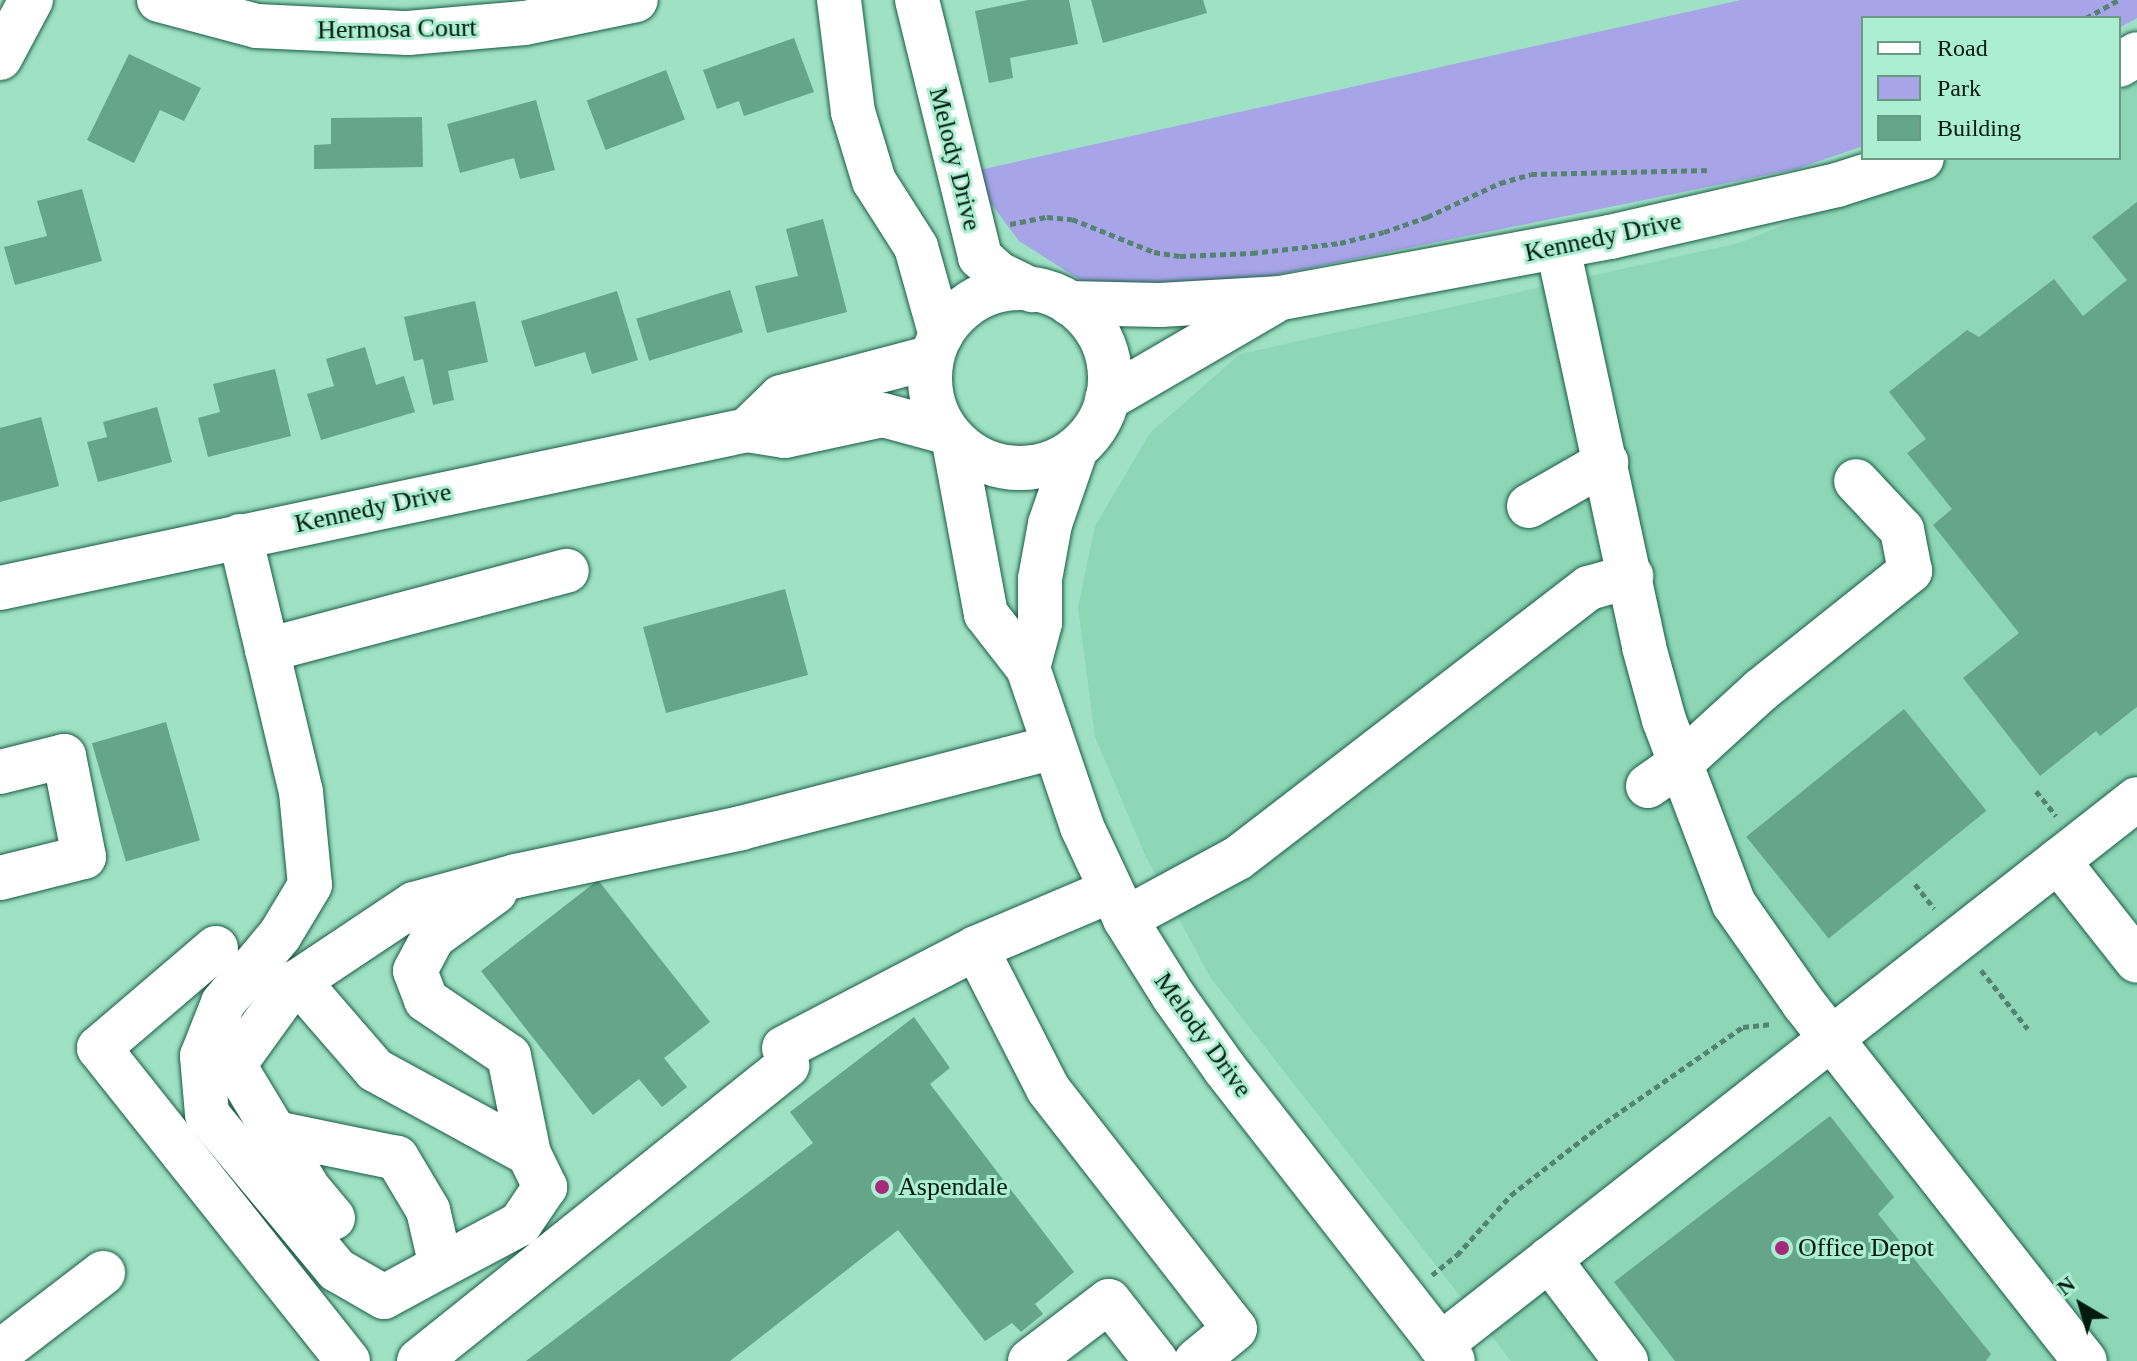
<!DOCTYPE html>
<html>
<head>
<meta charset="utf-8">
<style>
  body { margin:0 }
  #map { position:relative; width:2137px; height:1361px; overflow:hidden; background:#9fe1c4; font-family:Georgia,serif }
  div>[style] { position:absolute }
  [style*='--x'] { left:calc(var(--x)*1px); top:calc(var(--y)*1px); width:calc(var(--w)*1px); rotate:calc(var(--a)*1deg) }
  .built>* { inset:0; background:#8dd7b7 }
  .green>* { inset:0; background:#a7a4e8 }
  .building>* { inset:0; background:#65a58a; transform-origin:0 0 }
  .path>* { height:5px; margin-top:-2.5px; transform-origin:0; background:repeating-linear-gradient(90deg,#54836f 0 6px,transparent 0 10px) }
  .roads { filter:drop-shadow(0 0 2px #195d45) drop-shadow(0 0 2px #195d45) }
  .minor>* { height:44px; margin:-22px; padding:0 22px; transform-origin:22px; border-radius:22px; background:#fff }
  .minor>.ring { margin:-22px; padding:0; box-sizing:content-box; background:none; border:44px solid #fff; border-radius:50% }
  .dots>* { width:22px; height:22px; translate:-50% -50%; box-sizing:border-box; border:4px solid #aceed1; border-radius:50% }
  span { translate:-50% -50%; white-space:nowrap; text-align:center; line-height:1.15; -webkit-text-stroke:6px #aceed1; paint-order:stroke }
  .street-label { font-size:26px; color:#011b11 }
  .poi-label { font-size:26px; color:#011b11 }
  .left { translate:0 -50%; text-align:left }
  .legend { position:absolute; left:1861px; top:16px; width:260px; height:144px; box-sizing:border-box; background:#aceed1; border:2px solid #689a84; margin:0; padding:10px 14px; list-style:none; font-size:24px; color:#011b11 }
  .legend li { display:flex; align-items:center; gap:16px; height:40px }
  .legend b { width:40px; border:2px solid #689a84 }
  .north { position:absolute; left:2041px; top:1265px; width:80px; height:80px; -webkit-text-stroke:6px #aceed1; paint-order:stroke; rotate:322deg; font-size:22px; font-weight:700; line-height:32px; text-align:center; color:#011b11 }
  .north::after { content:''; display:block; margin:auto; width:28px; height:36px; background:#011b11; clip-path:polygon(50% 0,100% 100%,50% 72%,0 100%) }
</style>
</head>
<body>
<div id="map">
  <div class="built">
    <i style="clip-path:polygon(2137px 83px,2137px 1361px,1511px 1361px,1210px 977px,1145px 855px,1095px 737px,1078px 607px,1095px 526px,1150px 433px,1240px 354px,1739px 243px,1950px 158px,2119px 158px,2119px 91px)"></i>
  </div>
  <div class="green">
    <i style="clip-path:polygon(1741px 0,2137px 0,2137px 18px,2119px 28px,2119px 18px,1863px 18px,1863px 146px,1796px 169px,1158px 299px,1082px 281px,1019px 241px,990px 202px,975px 171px)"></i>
  </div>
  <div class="building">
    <i style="clip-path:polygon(1028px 0,1069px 0,1078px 44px,1010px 58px,1013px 78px,989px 83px,975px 11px)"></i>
    <i style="clip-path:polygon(1091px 0,1203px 0,1207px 13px,1103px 43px)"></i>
    <i style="clip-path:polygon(794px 38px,814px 92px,744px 116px,739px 101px,717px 109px,703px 70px)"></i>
    <i style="clip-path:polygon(129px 54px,201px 88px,184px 121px,160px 110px,134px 163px,87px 140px)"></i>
    <i style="left:666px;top:70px;width:53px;height:85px;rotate:69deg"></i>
    <i style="clip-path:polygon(536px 100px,555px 170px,520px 179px,514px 158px,460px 173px,447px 124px)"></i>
    <i style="clip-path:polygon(422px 117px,423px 167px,314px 169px,314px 145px,331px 144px,331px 118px)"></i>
    <i style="clip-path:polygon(82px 189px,102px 261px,15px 285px,4px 247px,47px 236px,37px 201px)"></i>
    <i style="clip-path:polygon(2137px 202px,2137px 707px,2100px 736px,2096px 731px,2040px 776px,1963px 678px,2019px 633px,1933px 525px,1952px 509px,1907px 453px,1926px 439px,1889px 392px,1967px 330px,1979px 337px,2054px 279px,2083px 316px,2127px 280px,2092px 237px)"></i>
    <i style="clip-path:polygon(823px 219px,847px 312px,767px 333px,755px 286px,798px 276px,786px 229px)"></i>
    <i style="left:730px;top:290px;width:44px;height:98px;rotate:73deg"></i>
    <i style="clip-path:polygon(617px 291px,638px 360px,592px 374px,585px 352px,535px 367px,521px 321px)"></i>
    <i style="clip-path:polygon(475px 301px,488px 362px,448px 371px,454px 400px,433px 405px,423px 359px,414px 361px,404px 317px)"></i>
    <i style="clip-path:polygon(365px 347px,376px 385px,404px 376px,415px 412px,321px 440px,307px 394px,334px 386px,326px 359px)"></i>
    <i style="clip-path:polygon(275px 369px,291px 436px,208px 457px,198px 418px,220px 412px,213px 384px)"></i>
    <i style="clip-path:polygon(157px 407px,172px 462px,98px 482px,87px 442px,107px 437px,103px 422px)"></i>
    <i style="clip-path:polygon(41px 417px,59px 486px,0 502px,0 428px)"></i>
    <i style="left:785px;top:589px;width:89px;height:147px;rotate:75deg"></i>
    <i style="left:1904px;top:709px;width:131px;height:203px;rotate:51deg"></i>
    <i style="left:166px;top:722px;width:123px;height:77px;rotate:74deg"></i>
    <i style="clip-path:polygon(598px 880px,710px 1022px,664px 1058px,687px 1087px,662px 1107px,639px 1079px,593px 1115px,481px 971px)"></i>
    <i style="clip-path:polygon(914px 1017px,950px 1068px,930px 1084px,1074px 1272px,1035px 1304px,1043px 1314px,1021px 1332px,1012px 1323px,985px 1341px,898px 1230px,730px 1361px,526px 1361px,813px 1143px,790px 1112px)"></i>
    <i style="clip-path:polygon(1830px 1116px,1894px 1197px,1878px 1214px,1991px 1354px,1986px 1361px,1675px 1361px,1614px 1282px)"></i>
  </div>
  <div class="path">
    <i style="--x:2086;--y:18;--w:37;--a:-29"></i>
    <i style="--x:1010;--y:224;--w:38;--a:-11"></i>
    <i style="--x:1047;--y:217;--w:25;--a:5"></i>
    <i style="--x:1072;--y:219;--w:88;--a:21.9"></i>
    <i style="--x:1154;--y:252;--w:26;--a:9"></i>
    <i style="--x:1180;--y:256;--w:72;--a:-2.4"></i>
    <i style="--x:1252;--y:253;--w:89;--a:-6.5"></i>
    <i style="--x:1340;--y:243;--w:45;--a:-14"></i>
    <i style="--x:1384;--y:232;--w:46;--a:-19.2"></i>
    <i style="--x:1427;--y:217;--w:81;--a:-25"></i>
    <i style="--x:1500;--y:183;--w:32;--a:-16"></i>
    <i style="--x:1531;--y:174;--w:180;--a:-1.3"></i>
    <i style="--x:2036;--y:791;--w:32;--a:51"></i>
    <i style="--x:1915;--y:884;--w:31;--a:52"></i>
    <i style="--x:1981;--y:970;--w:75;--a:51.5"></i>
    <i style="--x:1432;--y:1275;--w:32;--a:-39"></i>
    <i style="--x:1457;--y:1255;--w:81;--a:-48"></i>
    <i style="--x:1511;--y:1195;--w:109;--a:-37.9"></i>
    <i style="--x:1597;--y:1128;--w:178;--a:-34.7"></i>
    <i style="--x:1743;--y:1027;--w:27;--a:-6"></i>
  </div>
  <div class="roads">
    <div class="minor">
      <i style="--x:159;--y:0;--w:101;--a:14.9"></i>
      <i style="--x:257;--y:26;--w:151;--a:2.7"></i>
      <i style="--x:408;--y:33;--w:117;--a:-4.9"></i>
      <i style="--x:525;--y:23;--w:113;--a:-11.7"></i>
      <i style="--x:839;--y:0;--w:113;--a:82.9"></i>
      <i style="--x:853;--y:112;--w:72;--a:73.1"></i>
      <i style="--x:874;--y:181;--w:78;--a:57.5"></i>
      <i style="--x:916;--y:247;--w:92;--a:74.3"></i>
      <i style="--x:917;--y:0;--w:265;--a:76.2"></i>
      <i style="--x:980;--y:257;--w:25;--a:42"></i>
      <i style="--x:999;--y:274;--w:37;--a:26"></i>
      <i style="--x:0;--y:58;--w:66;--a:-61.9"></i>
      <i style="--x:2119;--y:65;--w:21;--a:-31"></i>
      <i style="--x:1558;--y:248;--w:408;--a:77.8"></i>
      <i style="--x:1644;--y:647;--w:76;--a:74.7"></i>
      <i style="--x:1664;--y:720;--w:197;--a:69.2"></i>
      <i style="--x:1734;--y:904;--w:122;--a:55"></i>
      <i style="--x:1804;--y:1004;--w:454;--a:51.8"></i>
      <i class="ring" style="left:930px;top:288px;width:136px;height:136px"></i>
      <i style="--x:1069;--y:303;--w:91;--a:1.3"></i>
      <i style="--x:1160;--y:305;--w:121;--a:-3.3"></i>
      <i style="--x:1281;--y:298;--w:335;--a:-10.5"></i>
      <i style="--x:1610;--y:237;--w:233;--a:-12.9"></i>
      <i style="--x:1837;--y:185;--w:89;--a:-17.6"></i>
      <i style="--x:1107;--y:399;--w:191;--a:-30.2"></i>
      <i style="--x:747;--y:430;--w:47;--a:-44.1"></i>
      <i style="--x:781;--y:397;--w:153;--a:-14.8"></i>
      <i style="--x:954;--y:442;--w:175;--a:79.5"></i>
      <i style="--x:986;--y:614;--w:68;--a:52.1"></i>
      <i style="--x:1028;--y:668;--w:168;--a:71.2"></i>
      <i style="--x:1082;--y:827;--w:102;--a:64.9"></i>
      <i style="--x:1125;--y:919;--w:92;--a:57.9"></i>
      <i style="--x:1174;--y:997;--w:88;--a:54.7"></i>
      <i style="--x:1225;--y:1069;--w:370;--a:52"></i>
      <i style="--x:1529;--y:506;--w:89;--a:-29.7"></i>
      <i style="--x:240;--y:536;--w:263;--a:76.6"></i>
      <i style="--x:301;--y:792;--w:93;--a:84.5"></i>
      <i style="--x:310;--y:885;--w:58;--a:121"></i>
      <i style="--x:280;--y:935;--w:89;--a:130"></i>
      <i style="--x:223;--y:1003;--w:57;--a:111.6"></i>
      <i style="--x:202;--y:1056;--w:58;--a:85.1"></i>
      <i style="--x:207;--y:1114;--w:203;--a:50.2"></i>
      <i style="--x:337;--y:1270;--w:54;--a:29.9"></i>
      <i style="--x:384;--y:1297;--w:65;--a:-28.5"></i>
      <i style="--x:441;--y:1266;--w:57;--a:-103.1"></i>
      <i style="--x:428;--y:1210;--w:61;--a:-120.8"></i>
      <i style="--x:397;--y:1158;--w:125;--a:-168.4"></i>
      <i style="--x:0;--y:588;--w:764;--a:-11.94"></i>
      <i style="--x:747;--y:430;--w:38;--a:9"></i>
      <i style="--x:785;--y:436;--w:100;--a:-12.1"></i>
      <i style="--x:883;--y:415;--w:65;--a:15.1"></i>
      <i style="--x:267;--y:650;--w:310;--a:-14.8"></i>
      <i style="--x:1028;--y:668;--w:47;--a:-75.1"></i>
      <i style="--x:1040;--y:623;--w:44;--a:-90"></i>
      <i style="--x:1040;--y:579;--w:56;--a:-79.7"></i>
      <i style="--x:1050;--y:524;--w:76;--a:-70.9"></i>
      <i style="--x:0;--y:772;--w:66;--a:-14"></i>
      <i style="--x:64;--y:756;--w:103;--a:78.8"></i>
      <i style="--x:84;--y:857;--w:87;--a:166"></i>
      <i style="--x:1648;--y:786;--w:40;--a:-34.9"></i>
      <i style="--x:1681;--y:763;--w:108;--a:-42.4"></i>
      <i style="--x:1761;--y:690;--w:191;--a:-38.6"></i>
      <i style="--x:1910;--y:571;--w:42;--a:-101"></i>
      <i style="--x:1902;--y:530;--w:67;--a:-133.2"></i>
      <i style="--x:2058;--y:861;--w:127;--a:51.7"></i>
      <i style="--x:495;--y:892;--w:77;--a:144"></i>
      <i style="--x:433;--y:937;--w:38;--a:118"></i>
      <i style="--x:415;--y:971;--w:31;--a:69"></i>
      <i style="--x:426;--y:1000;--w:100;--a:34"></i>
      <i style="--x:509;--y:1056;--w:100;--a:78.5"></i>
      <i style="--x:1125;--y:919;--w:128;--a:-28.4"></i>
      <i style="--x:1238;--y:858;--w:443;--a:-37.6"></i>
      <i style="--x:1589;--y:588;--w:44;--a:-15.9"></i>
      <i style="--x:216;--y:948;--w:154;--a:139.5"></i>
      <i style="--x:99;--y:1048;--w:400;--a:51.5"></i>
      <i style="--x:976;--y:948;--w:158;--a:62.9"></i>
      <i style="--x:1048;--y:1089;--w:304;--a:52.1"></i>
      <i style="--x:1235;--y:1329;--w:50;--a:140.6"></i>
      <i style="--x:298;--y:981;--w:118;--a:49.1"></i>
      <i style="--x:375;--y:1070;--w:175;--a:28.6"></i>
      <i style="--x:529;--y:1154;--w:37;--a:64"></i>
      <i style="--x:545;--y:1187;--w:45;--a:124"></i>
      <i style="--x:520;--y:1224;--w:89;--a:152"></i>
      <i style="--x:784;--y:1048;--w:216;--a:-27.5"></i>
      <i style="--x:976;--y:948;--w:146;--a:-23"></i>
      <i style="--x:333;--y:1218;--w:35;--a:-130"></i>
      <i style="--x:310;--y:1191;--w:147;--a:-121.1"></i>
      <i style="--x:234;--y:1065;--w:97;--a:-54.2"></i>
      <i style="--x:291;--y:986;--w:148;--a:-33.7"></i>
      <i style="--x:414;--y:904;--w:106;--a:-15.4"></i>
      <i style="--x:516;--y:876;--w:230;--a:-12"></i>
      <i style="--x:741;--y:828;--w:323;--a:-14.5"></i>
      <i style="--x:1549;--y:1259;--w:128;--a:53"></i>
      <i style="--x:1440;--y:1345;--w:885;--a:-38.07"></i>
      <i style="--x:0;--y:1352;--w:130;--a:-37.5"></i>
      <i style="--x:419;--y:1361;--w:472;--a:-38.7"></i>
      <i style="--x:1030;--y:1361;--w:99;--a:-37.2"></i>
      <i style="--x:1109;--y:1301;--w:76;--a:51.9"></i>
    </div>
  </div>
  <div class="dots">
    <i style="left:882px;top:1187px;background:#a6297b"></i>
    <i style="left:1782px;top:1248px;background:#a6297b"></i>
  </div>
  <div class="street-label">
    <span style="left:397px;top:29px;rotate:-1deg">Hermosa Court</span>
    <span style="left:955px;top:159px;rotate:76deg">Melody Drive</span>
    <span style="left:1603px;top:237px;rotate:-12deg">Kennedy Drive</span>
    <span style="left:373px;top:508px;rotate:-12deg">Kennedy Drive</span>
    <span style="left:1203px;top:1035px;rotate:54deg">Melody Drive</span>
  </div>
  <div class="poi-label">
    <span class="left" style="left:898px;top:1187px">Aspendale</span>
    <span class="left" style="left:1798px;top:1248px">Office Depot</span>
  </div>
  <ul class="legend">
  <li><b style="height:10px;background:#fff"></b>Road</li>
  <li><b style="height:22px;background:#a7a4e8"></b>Park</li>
  <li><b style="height:22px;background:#65a58a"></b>Building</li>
  </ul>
  <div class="north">N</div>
</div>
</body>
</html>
